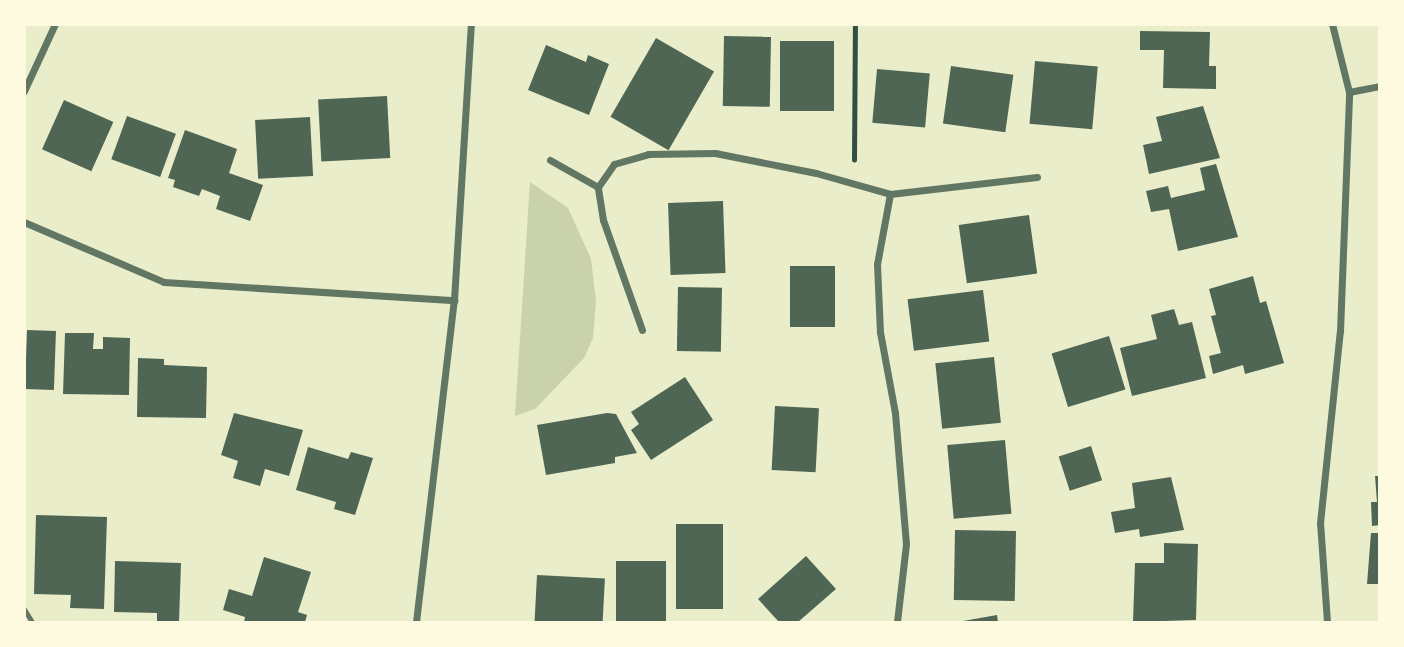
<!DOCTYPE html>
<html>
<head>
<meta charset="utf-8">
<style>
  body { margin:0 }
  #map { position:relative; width:1404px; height:647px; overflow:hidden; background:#e9edc9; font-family:Overpass,sans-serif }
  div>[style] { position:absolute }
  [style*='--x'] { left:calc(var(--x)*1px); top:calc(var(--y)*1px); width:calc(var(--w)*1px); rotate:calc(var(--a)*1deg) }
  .green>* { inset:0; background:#cad2ad }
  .building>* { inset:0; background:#4f6655; transform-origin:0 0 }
  .path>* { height:4.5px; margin:-2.25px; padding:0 2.25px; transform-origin:2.25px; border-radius:2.25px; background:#344e41 }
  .service>* { height:5px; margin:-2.5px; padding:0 2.5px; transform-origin:2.5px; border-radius:2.5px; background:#617663 }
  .minor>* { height:7px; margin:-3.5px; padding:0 3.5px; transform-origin:3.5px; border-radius:3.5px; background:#617663 }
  span { translate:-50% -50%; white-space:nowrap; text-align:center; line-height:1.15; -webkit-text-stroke:7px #fefae0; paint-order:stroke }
  .frame { position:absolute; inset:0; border:26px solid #fefae0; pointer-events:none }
</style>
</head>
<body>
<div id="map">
  <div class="green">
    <i style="clip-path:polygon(530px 182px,568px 208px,591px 259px,596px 301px,593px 338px,584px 358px,535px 409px,515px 416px)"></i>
  </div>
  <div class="building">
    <i style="clip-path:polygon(1140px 31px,1210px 32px,1209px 66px,1216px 66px,1216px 89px,1163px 88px,1164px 50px,1140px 50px)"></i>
    <i style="left:724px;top:36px;width:47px;height:70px;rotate:1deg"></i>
    <i style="left:656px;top:38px;width:67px;height:91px;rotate:30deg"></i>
    <i style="left:780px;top:41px;width:54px;height:70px"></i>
    <i style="clip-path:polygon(546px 45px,586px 62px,588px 55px,609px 64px,589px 115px,528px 90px)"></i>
    <i style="left:1035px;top:61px;width:63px;height:63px;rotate:5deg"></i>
    <i style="left:951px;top:66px;width:63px;height:58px;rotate:8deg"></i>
    <i style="left:877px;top:69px;width:53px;height:54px;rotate:5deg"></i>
    <i style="left:387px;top:96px;width:62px;height:69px;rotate:87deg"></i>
    <i style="left:64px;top:100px;width:54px;height:54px;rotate:24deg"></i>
    <i style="clip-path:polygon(1203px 106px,1220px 158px,1149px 174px,1143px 145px,1162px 141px,1156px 117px)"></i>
    <i style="left:127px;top:116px;width:52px;height:46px;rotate:20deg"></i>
    <i style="left:310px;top:117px;width:59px;height:55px;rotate:87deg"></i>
    <i style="clip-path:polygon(185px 130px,237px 149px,229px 173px,263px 185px,250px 221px,216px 209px,220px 196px,202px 189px,199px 196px,173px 187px,175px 180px,168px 178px)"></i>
    <i style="clip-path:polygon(1216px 164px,1238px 237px,1178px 251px,1169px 209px,1151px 212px,1146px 191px,1168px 186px,1171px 198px,1205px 190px,1200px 168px)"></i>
    <i style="left:723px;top:201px;width:72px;height:55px;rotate:88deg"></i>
    <i style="left:1029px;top:215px;width:59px;height:71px;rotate:82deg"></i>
    <i style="left:835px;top:266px;width:61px;height:45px;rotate:90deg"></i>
    <i style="clip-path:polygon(1253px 276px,1260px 303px,1266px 301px,1284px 363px,1245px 374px,1243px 365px,1213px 374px,1209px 356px,1221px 353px,1211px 316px,1216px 315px,1209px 289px)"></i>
    <i style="left:678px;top:287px;width:44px;height:64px;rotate:1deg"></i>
    <i style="left:983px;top:290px;width:52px;height:76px;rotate:83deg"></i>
    <i style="clip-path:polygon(1174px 309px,1179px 325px,1192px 322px,1206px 378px,1132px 396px,1120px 348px,1157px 339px,1151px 315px)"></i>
    <i style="left:27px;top:330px;width:29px;height:59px;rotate:2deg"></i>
    <i style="clip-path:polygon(65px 333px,94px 333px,93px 349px,103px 349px,103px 337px,130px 338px,129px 395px,63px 394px)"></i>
    <i style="left:1109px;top:336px;width:56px;height:60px;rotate:73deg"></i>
    <i style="left:994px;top:357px;width:66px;height:59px;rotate:84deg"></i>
    <i style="clip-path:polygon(138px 358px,164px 359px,164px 365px,207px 367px,206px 418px,137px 417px)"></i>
    <i style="clip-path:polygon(685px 377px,713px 420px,651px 460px,631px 430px,639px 424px,631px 412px)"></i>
    <i style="left:775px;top:406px;width:44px;height:64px;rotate:3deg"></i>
    <i style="clip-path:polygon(234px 413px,303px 430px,289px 476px,265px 469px,260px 486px,233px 478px,238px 461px,221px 455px)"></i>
    <i style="clip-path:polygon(607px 413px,616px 414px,637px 453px,615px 457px,615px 463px,546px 475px,537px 425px)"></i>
    <i style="left:1005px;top:440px;width:74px;height:58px;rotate:85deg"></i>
    <i style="left:1091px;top:446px;width:36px;height:34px;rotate:72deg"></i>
    <i style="clip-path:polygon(308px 447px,348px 459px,351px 452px,373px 458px,355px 515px,334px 509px,336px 502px,296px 490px)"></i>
    <i style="clip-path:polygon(1375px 476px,1380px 476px,1380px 525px,1372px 526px,1371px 502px,1377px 502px)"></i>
    <i style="clip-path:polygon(1171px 477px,1184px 530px,1140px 537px,1139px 529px,1115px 533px,1111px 512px,1135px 508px,1132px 483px)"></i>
    <i style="clip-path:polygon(36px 515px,107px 517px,104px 609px,70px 608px,71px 595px,34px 594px)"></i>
    <i style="left:676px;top:524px;width:47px;height:85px"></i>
    <i style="left:955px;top:530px;width:61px;height:70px;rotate:1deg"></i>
    <i style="clip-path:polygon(1371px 533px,1380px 533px,1380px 584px,1367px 584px)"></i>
    <i style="clip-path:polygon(1164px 543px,1198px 544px,1196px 620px,1133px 622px,1135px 563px,1164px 563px)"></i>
    <i style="clip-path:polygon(806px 556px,836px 589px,798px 622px,779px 622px,758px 599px)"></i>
    <i style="clip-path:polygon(264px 557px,311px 572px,298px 612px,307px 615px,305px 622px,244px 622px,245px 617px,223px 610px,229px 589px,252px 596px)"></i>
    <i style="clip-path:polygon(115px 561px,181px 563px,179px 622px,157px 622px,157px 613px,114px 612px)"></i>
    <i style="left:616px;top:561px;width:50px;height:61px"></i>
    <i style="left:537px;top:575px;width:68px;height:47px;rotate:3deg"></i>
    <i style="clip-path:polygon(997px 615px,998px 622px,964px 622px,963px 621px)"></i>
  </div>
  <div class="path">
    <i style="--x:854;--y:160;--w:136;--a:-89.6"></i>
  </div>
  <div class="service">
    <i style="--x:24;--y:609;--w:15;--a:58"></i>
  </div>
  <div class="minor">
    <i style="--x:24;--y:91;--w:74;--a:-65.2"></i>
    <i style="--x:1349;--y:92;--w:32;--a:-11"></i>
    <i style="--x:550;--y:160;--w:55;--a:29.4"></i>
    <i style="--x:890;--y:194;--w:71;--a:100.5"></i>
    <i style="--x:877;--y:264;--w:68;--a:87.5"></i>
    <i style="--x:880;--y:332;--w:82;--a:79.5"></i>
    <i style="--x:895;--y:413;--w:131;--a:85.2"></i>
    <i style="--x:906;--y:544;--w:79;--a:96.6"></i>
    <i style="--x:24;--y:222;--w:152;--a:23.2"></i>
    <i style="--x:164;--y:282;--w:291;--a:3.6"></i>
    <i style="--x:642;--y:330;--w:117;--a:-109.5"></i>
    <i style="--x:603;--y:220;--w:33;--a:-99"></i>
    <i style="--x:598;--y:187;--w:28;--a:-55"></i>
    <i style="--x:614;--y:164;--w:35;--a:-16"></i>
    <i style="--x:648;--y:154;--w:67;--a:-0.9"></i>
    <i style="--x:715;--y:153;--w:103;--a:11.2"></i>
    <i style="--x:816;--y:173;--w:77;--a:15.8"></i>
    <i style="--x:890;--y:194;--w:148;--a:-6.6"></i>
    <i style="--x:416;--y:622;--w:324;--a:-83.3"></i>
    <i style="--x:454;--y:300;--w:277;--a:-86.5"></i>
    <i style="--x:1327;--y:622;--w:99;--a:-94"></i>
    <i style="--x:1320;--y:523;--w:193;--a:-84.1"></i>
    <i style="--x:1340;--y:331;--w:239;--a:-87.8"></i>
    <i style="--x:1349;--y:92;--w:70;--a:-104"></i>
  </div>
  <div class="frame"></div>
</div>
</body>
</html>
